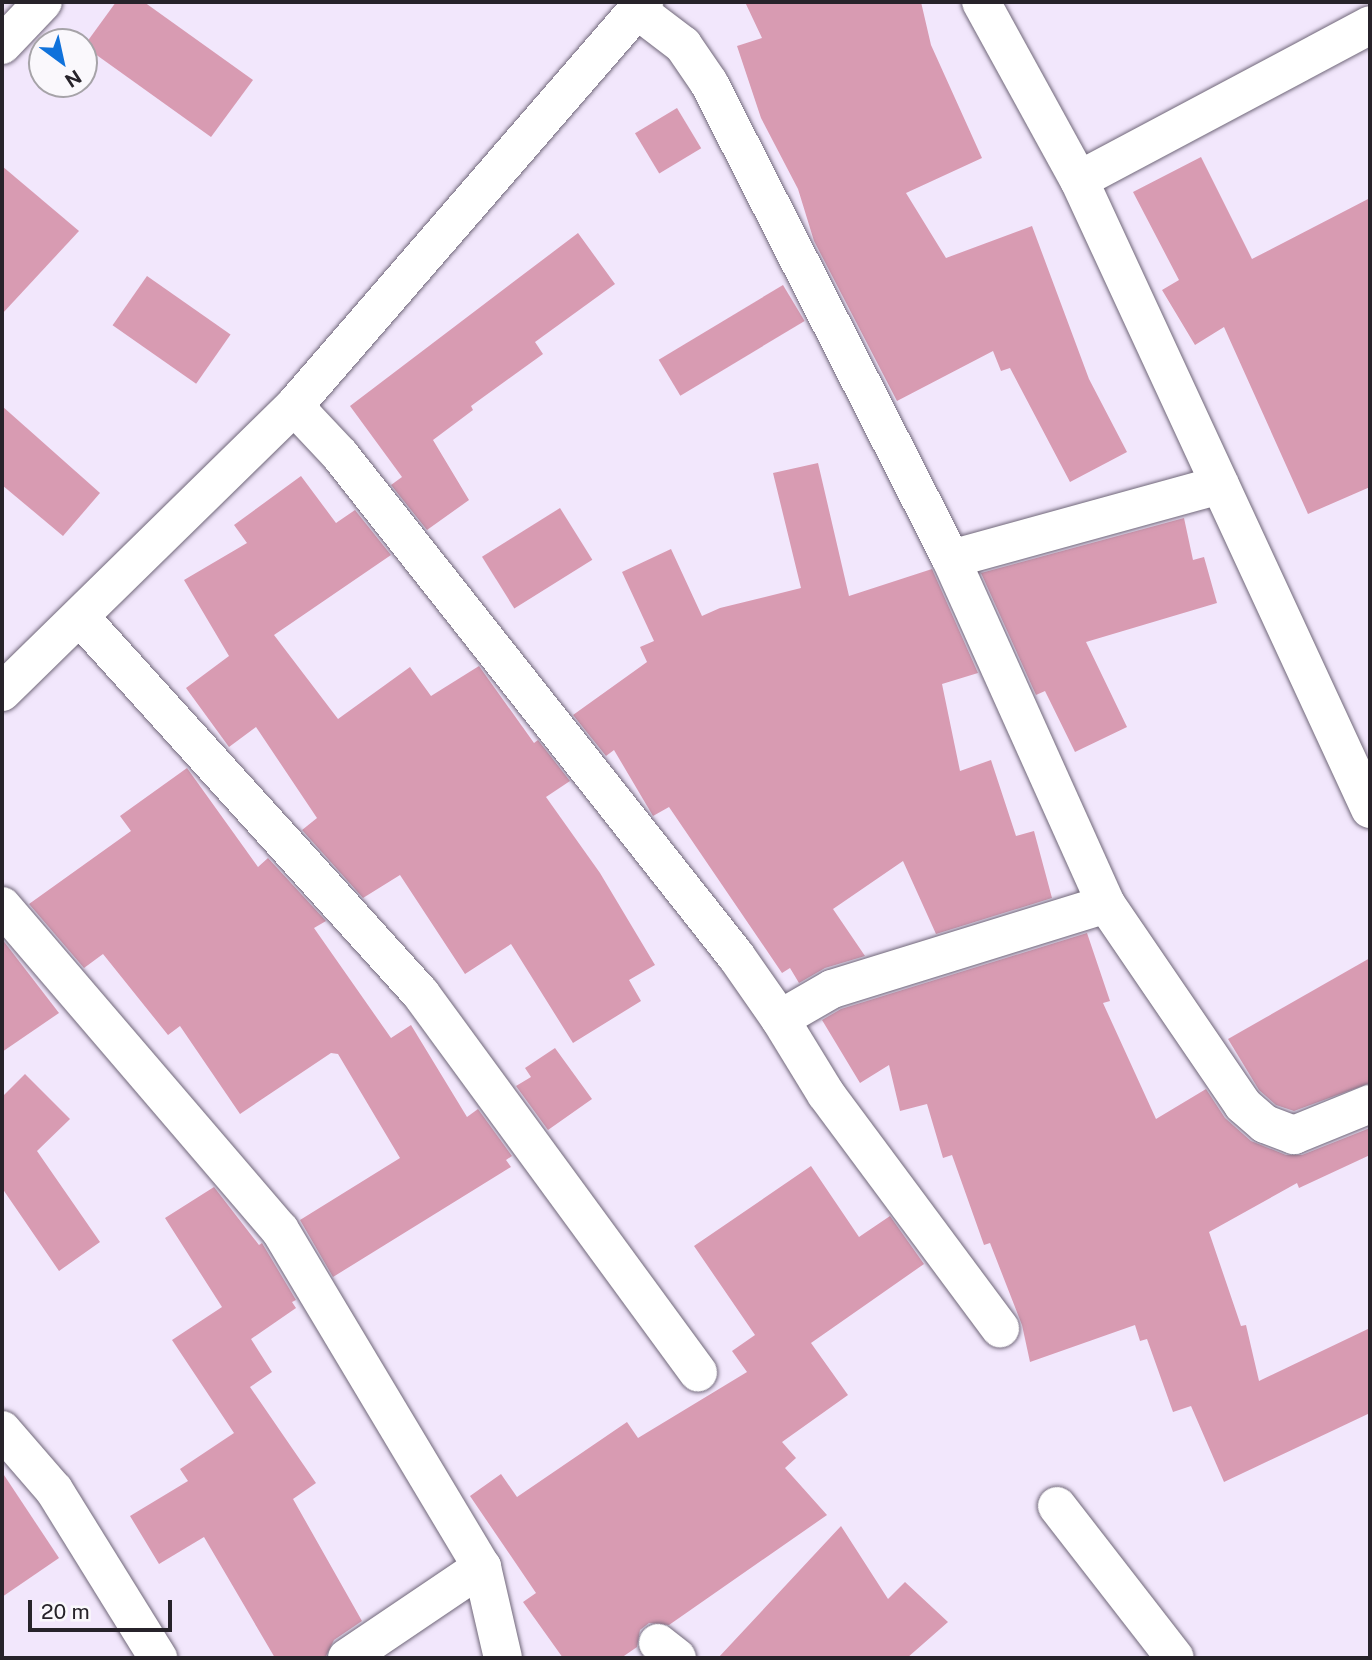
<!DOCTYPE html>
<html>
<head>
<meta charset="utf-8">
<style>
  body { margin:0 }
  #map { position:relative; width:1372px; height:1660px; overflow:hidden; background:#f2e7fc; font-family:"Public Sans",sans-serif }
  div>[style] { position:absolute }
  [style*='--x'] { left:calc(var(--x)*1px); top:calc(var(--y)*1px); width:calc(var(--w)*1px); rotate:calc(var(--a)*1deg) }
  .building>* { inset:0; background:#d89bb2; transform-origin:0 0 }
  .roads { filter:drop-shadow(0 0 2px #706779) drop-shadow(0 0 2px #706779) }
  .minor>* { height:38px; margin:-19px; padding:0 19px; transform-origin:19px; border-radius:19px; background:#fff }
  span { translate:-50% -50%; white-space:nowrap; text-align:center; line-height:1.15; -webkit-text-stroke:7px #faf8fc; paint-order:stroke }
  .frame { position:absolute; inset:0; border:4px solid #27232a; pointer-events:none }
  .north { position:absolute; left:28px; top:28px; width:70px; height:70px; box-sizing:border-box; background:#faf8fc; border:2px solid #a6a3a8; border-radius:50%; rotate:147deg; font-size:19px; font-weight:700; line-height:28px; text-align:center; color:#27232a }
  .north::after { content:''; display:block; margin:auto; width:24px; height:32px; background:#1072db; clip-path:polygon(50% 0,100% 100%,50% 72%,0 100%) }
  .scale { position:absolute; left:28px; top:1600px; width:144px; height:32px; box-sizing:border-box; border:4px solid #27232a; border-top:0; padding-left:9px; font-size:21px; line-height:24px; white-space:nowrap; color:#27232a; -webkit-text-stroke:5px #faf8fc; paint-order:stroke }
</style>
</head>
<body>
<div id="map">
  <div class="building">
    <i style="clip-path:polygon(116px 2px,144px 2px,253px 80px,211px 137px,84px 46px)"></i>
    <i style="clip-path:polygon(745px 2px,921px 2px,931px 45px,982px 158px,906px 193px,946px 258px,1032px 226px,1089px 379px,1127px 452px,1070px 482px,1010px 368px,1001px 371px,993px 351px,897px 401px,814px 241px,798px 189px,761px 118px,737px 46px,762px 38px)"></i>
    <i style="left:677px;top:108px;width:47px;height:49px;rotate:59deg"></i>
    <i style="clip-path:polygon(1201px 157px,1252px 259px,1370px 198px,1370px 487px,1308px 514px,1224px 327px,1195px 345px,1162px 290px,1179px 280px,1133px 192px)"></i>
    <i style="clip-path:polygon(2px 166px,79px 231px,2px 314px)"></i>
    <i style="clip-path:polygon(578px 233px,615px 284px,535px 342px,543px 354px,471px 406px,473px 410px,433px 440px,469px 500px,427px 530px,391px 485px,402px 477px,350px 406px)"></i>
    <i style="left:147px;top:276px;width:102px;height:60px;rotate:35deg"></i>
    <i style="left:783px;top:285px;width:42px;height:145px;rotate:59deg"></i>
    <i style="clip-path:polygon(2px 406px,100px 493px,63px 536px,2px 485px)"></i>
    <i style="clip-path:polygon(818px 463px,849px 596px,932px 569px,978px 673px,942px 684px,960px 771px,991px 760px,1016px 836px,1034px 831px,1052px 898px,936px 934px,903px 861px,833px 909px,865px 956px,825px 968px,799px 983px,790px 968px,782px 973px,669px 807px,653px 816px,614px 750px,606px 756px,573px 715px,647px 662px,640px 647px,654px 641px,622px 572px,671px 549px,702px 616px,720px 608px,801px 588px,773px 473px)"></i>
    <i style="clip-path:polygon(301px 476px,336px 523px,355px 510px,391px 555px,274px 635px,338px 719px,410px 667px,431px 696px,479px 666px,534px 743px,538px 740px,570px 781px,546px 797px,600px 873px,655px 965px,629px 980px,641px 1001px,573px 1043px,511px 944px,465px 974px,400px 875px,363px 898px,302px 830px,317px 818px,256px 727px,229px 747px,186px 688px,229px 656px,184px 580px,247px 543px,234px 525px)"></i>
    <i style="left:560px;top:508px;width:61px;height:92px;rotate:58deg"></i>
    <i style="clip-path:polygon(1184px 518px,1193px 560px,1204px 557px,1217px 603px,1086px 642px,1127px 727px,1075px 752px,1045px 691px,1036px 695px,981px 573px)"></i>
    <i style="clip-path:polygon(187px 768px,258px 867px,268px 858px,326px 921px,314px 928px,391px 1038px,411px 1025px,467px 1117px,478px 1109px,512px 1156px,506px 1160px,511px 1167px,333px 1277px,300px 1220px,400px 1158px,338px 1054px,331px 1053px,240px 1114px,180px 1026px,168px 1035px,103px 954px,84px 968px,29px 904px,131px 831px,120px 816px)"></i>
    <i style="clip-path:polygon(1087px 933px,1110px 1001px,1103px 1003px,1156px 1119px,1206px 1089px,1225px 1118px,1251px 1141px,1286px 1155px,1302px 1155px,1370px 1128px,1370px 1155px,1299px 1188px,1297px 1183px,1209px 1232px,1241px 1326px,1246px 1325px,1259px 1381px,1370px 1328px,1370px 1413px,1224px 1482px,1191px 1406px,1173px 1412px,1147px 1339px,1140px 1341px,1135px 1325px,1030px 1362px,1022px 1325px,990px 1243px,984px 1245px,952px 1155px,943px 1158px,927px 1104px,900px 1111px,889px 1065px,860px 1083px,822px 1020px,841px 1009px)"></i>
    <i style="clip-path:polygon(2px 939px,59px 1013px,2px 1052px)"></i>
    <i style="clip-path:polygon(1370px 958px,1370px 1083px,1294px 1111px,1276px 1105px,1259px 1090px,1228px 1039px)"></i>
    <i style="clip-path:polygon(555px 1048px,592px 1099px,548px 1130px,516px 1086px,531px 1077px,525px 1068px)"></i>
    <i style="clip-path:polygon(25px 1074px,70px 1119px,37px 1151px,100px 1242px,59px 1271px,2px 1188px,2px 1097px)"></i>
    <i style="clip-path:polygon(811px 1166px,859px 1237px,890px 1216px,924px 1264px,811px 1343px,848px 1395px,782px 1442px,796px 1458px,785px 1468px,827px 1515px,669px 1625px,649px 1623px,640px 1630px,637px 1647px,621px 1658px,563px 1658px,523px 1602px,536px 1593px,470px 1496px,501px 1474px,517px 1497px,627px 1422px,638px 1438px,747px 1372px,732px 1351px,755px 1335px,694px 1246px)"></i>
    <i style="clip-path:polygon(214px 1187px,259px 1245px,262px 1243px,296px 1300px,292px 1302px,296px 1308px,251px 1339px,272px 1372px,250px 1387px,316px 1483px,293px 1499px,362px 1621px,334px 1640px,325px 1658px,275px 1658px,204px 1537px,159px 1564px,130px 1516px,188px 1481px,180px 1469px,234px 1433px,172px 1340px,222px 1307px,165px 1218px)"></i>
    <i style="clip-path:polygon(2px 1472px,59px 1558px,2px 1597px)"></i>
    <i style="clip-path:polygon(841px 1526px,888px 1599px,905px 1582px,948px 1622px,907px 1658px,718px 1658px)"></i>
  </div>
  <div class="roads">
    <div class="minor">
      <i style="--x:981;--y:2;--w:203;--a:61.2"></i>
      <i style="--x:1079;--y:180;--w:693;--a:65.17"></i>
      <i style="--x:637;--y:10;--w:58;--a:37.3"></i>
      <i style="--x:683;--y:45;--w:46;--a:55.6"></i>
      <i style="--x:709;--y:83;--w:534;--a:63.05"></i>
      <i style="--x:951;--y:559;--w:378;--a:65.8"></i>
      <i style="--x:2;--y:45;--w:59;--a:-46.4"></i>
      <i style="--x:1079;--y:180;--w:330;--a:-28"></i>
      <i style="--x:294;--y:406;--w:535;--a:-49.1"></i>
      <i style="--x:951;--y:559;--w:279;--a:-15.4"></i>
      <i style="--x:81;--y:618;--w:507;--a:47.88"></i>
      <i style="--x:421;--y:994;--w:469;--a:53.8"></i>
      <i style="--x:2;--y:692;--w:409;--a:-44.4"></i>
      <i style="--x:294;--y:406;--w:67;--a:46.8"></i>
      <i style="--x:340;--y:455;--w:639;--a:51.68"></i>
      <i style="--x:736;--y:956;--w:77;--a:55.1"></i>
      <i style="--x:780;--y:1019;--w:60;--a:-30"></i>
      <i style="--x:832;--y:989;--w:287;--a:-17.2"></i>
      <i style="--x:1106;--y:904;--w:243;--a:55.7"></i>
      <i style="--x:1243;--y:1105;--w:29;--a:41"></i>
      <i style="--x:1265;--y:1124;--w:31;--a:21"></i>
      <i style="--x:1294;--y:1135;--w:82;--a:-22.2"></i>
      <i style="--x:2;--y:906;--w:427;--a:49.4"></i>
      <i style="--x:280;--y:1230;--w:393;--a:59.1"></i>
      <i style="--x:482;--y:1567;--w:93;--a:77"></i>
      <i style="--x:780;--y:1019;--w:88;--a:58.5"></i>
      <i style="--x:826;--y:1094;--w:292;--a:53.4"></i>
      <i style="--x:2;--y:1430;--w:79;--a:49.1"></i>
      <i style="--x:54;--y:1490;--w:198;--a:58.2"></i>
      <i style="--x:1057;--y:1506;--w:192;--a:52.2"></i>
      <i style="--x:658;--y:1643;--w:24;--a:38"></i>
      <i style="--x:347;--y:1658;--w:163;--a:-34"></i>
    </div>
  </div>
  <div class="frame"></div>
  <div class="north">N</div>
  <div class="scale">20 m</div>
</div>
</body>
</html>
